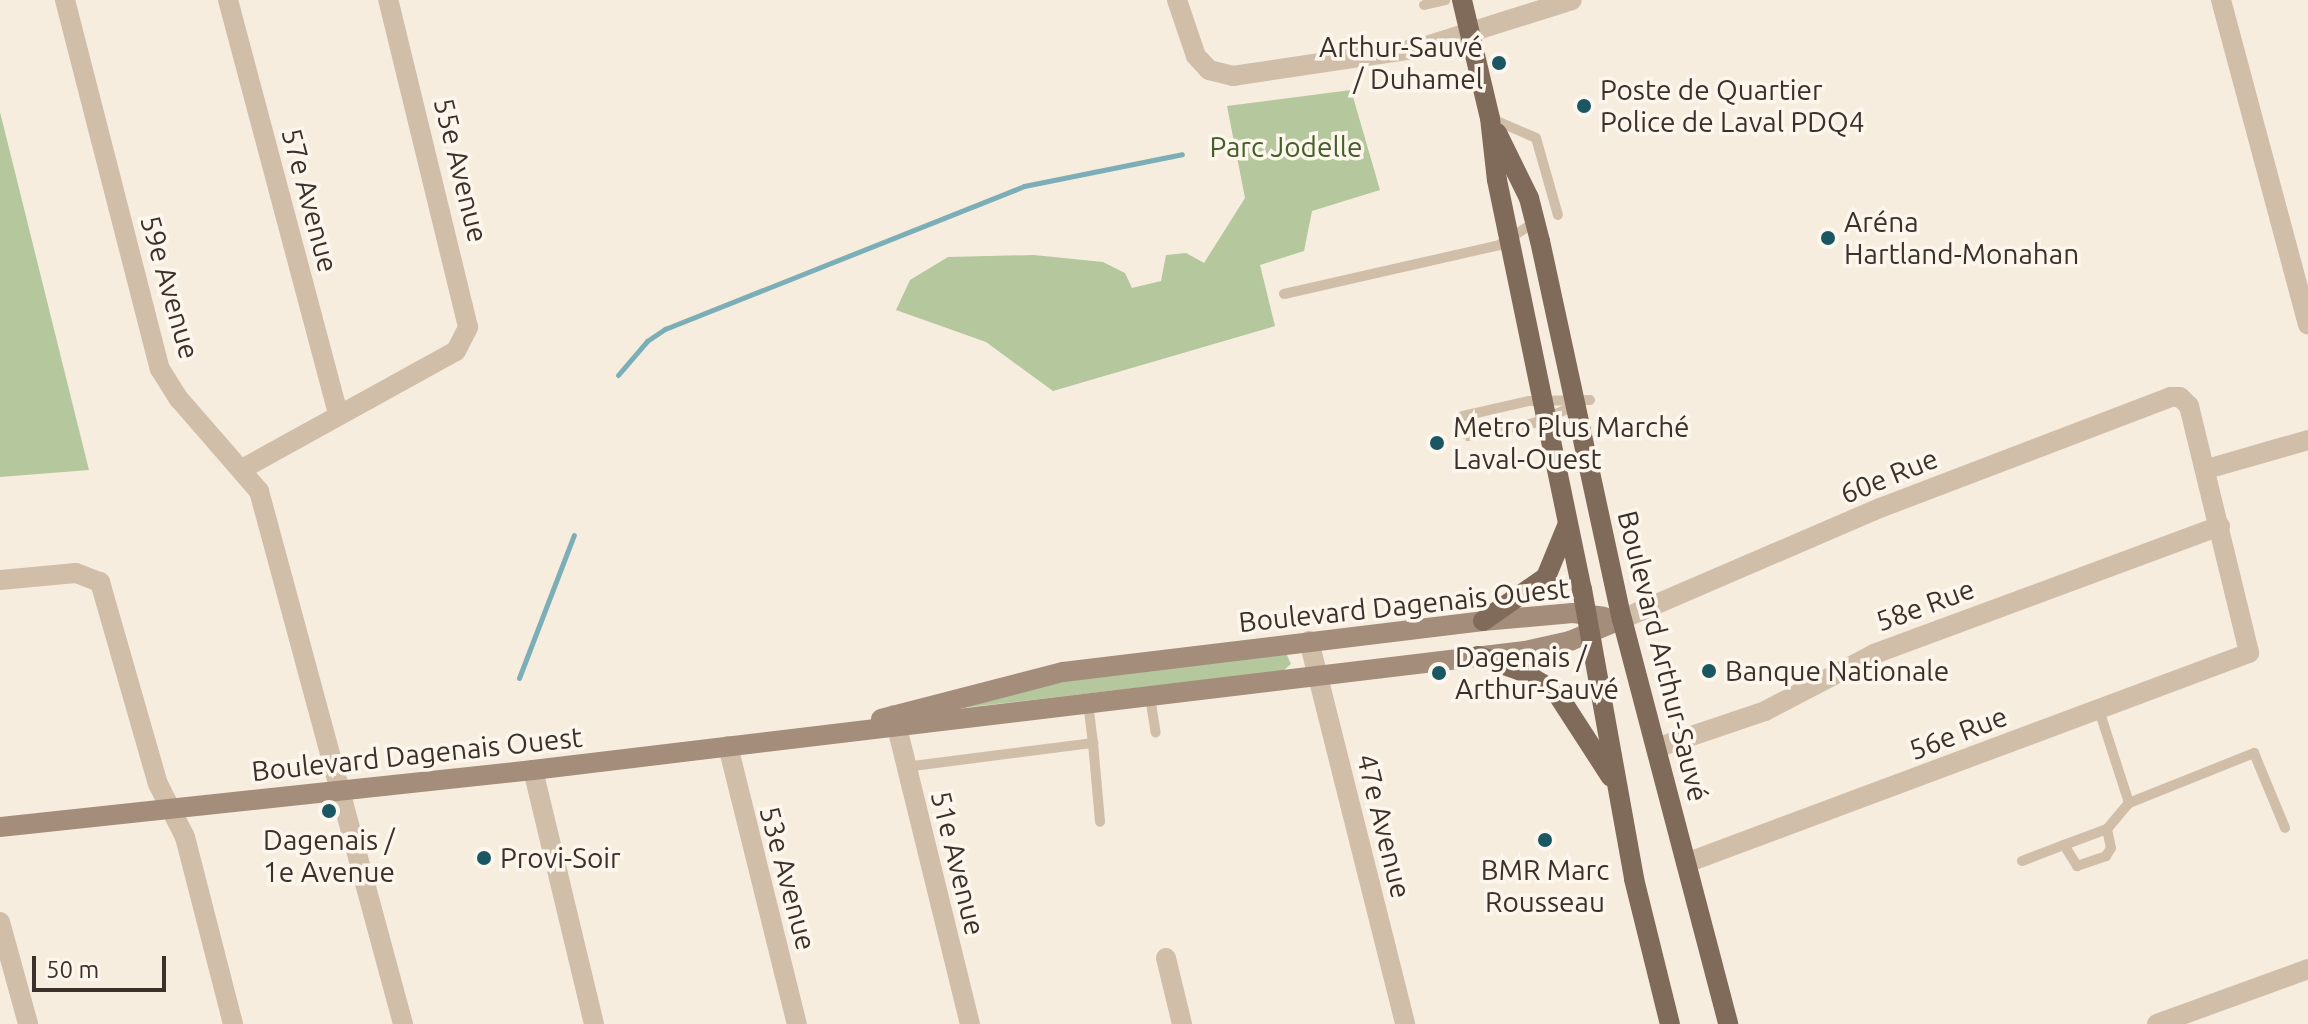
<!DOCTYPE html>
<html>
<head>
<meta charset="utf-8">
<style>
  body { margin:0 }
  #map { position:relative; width:2308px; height:1024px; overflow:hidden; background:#f6eddf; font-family:Ubuntu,sans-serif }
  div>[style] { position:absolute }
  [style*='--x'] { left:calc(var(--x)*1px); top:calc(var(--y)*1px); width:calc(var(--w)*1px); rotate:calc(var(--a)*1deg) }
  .green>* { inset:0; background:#b5c79d }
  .stream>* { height:5px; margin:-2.5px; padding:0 2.5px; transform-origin:2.5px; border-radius:2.5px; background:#7baeb6 }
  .service>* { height:10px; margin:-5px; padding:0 5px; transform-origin:5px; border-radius:5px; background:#d0bea9 }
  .minor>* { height:20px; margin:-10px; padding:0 10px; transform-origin:10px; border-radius:10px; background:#d0bea9 }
  .secondary>* { height:20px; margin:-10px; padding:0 10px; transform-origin:10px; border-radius:10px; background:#a48d7a }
  .primary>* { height:20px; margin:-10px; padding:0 10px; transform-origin:10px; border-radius:10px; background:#806a59 }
  .dots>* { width:22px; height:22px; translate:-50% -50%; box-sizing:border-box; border:4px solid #fcf6ed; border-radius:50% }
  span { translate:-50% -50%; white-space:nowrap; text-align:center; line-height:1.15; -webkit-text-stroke:7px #fcf6ed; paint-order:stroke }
  .poi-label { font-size:28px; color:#3c312a }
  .right { translate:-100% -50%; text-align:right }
  .left { translate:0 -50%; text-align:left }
  .park-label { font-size:28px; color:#465e2a }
  .street-label { font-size:28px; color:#3c312a }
  .scale { position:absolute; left:32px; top:956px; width:134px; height:36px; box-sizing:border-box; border:4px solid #3c312a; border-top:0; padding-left:10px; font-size:24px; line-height:28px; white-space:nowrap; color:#3c312a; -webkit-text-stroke:6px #fcf6ed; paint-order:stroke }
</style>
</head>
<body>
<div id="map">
  <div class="green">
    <i style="clip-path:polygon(1351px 90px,1380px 190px,1312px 211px,1304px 251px,1260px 265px,1275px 326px,1053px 391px,986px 342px,896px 310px,910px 280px,948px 257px,1034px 255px,1103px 262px,1125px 273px,1132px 288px,1161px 281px,1166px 255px,1186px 253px,1204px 263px,1245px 198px,1227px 106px)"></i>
    <i style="clip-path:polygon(0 112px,89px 470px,0 477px)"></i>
    <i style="clip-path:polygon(1286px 653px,1291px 664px,1283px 671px,953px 709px,1066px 680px)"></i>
  </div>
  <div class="stream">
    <i style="--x:618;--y:375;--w:45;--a:-49.5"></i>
    <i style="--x:647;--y:341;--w:22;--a:-34"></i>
    <i style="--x:665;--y:329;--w:386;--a:-21.7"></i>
    <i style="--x:1024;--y:186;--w:161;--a:-11.4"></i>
    <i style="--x:519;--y:678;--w:153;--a:-69"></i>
  </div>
  <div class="service">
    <i style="--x:1424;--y:5;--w:22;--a:-13"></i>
    <i style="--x:1490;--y:118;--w:50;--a:23.5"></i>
    <i style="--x:1536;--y:138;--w:80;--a:74.1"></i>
    <i style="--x:1284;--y:294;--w:221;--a:-12.8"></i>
    <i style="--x:1499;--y:245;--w:43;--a:-32.6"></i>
    <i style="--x:1463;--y:416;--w:68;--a:-12.8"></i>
    <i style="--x:1529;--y:401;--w:61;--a:-0.9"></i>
    <i style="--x:1468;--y:436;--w:67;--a:-11.1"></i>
    <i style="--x:1534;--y:423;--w:47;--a:-22.7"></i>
    <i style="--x:1150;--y:697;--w:36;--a:81"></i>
    <i style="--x:2099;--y:710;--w:98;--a:72.1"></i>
    <i style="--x:2129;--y:803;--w:135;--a:-21.8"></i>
    <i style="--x:2254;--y:753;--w:81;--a:67.5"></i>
    <i style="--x:1093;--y:743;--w:79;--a:84.9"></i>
    <i style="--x:905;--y:767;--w:190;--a:-7.3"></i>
    <i style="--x:1093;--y:743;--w:38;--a:-97"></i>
    <i style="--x:2107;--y:829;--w:46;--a:159.6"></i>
    <i style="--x:2064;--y:845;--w:25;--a:58"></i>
    <i style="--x:2077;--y:866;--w:31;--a:-19"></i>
    <i style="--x:2106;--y:856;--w:9;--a:-58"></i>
    <i style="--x:2111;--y:848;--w:19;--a:-102"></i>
    <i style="--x:2107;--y:829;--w:34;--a:-50"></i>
    <i style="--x:2022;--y:861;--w:45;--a:-20.9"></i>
  </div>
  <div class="minor">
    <i style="--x:65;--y:0;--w:381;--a:75.6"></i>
    <i style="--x:160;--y:369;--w:36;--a:58"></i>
    <i style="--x:179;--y:399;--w:122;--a:49"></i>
    <i style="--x:259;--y:491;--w:552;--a:74.88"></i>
    <i style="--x:228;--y:0;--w:428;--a:75.1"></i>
    <i style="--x:1177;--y:0;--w:59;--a:71.3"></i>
    <i style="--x:1196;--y:56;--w:19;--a:47"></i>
    <i style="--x:1209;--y:70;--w:25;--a:14"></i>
    <i style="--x:1233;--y:76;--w:189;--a:-8.5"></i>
    <i style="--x:1420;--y:48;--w:159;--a:-17.5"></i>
    <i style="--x:2221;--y:0;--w:336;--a:75"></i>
    <i style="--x:244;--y:468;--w:242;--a:-28.9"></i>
    <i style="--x:456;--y:351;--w:27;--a:-63"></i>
    <i style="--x:468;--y:327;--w:337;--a:-103.7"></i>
    <i style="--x:2207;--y:469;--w:105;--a:-16"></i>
    <i style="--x:0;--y:580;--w:76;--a:-5.3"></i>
    <i style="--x:76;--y:573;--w:26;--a:21"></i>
    <i style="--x:100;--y:582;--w:210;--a:74"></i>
    <i style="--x:158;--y:784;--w:59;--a:63"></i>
    <i style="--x:185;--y:837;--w:193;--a:75.6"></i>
    <i style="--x:1622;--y:619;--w:281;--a:-23.3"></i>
    <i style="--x:1880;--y:508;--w:311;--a:-20.9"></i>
    <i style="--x:2170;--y:397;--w:10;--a:0"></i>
    <i style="--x:2180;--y:397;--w:13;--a:45"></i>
    <i style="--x:2189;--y:406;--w:254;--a:76.3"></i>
    <i style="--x:2249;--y:653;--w:601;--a:159.54"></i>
    <i style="--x:1309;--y:641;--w:395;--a:75.9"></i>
    <i style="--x:894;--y:715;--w:318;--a:76.2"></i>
    <i style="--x:728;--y:746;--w:286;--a:76.1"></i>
    <i style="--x:1656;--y:748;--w:115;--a:-18.7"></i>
    <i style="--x:1765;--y:711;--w:123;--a:-27.6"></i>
    <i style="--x:1874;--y:654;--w:369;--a:-20.3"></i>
    <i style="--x:533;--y:770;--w:261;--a:76.5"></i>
    <i style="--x:0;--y:922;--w:106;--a:74.6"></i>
    <i style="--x:1166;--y:958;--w:68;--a:76.4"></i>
    <i style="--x:2157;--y:1024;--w:161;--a:-20"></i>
  </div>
  <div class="secondary">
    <i style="--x:881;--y:719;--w:188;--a:-14.5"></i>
    <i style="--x:1063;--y:672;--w:423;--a:-6.9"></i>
    <i style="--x:1483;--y:621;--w:90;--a:-5.1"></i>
    <i style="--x:1573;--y:613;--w:31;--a:7"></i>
    <i style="--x:0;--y:827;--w:536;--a:-6.1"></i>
    <i style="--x:533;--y:770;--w:999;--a:-6.84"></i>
    <i style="--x:1525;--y:651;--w:46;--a:-12.5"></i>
    <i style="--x:1570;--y:641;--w:56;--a:-22.9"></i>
  </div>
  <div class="primary">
    <i style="--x:1462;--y:0;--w:121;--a:76.7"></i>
    <i style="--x:1490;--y:118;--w:62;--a:83.6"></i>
    <i style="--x:1497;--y:180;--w:418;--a:78.3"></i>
    <i style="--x:1582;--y:589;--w:295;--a:79.8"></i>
    <i style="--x:1634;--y:879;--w:149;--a:76.1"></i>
    <i style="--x:1497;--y:133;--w:72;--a:63.8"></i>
    <i style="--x:1529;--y:198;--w:44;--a:75.7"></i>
    <i style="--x:1540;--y:241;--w:387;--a:77.8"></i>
    <i style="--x:1622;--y:619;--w:419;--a:75.3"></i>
    <i style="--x:1483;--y:621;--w:77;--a:-34.9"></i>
    <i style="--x:1546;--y:577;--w:55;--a:-67.6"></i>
    <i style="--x:1478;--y:656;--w:43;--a:18.9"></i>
    <i style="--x:1519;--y:670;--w:43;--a:30.7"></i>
    <i style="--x:1556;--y:692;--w:101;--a:57.1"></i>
  </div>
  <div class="dots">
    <i style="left:1499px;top:63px;background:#1a5763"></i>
    <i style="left:1584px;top:106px;background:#1a5763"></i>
    <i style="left:1828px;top:238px;background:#1a5763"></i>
    <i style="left:1437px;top:443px;background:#1a5763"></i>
    <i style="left:1709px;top:671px;background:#1a5763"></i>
    <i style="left:1439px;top:673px;background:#1a5763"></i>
    <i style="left:329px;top:811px;background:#1a5763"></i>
    <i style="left:1545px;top:840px;background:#1a5763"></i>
    <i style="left:484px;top:858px;background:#1a5763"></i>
  </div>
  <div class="poi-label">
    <span class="right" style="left:1483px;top:63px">Arthur-Sauvé<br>/ Duhamel</span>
    <span class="left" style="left:1600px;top:106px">Poste de Quartier<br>Police de Laval PDQ4</span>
    <span class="left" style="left:1844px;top:238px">Aréna<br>Hartland-Monahan</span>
    <span class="left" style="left:1453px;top:443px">Metro Plus Marché<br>Laval-Ouest</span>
    <span class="left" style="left:1455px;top:673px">Dagenais /<br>Arthur-Sauvé</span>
    <span class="left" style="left:1725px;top:671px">Banque Nationale</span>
    <span style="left:329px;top:856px">Dagenais /<br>1e Avenue</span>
    <span class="left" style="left:500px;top:858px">Provi-Soir</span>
    <span style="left:1545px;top:886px">BMR Marc<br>Rousseau</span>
  </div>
  <div class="park-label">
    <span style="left:1286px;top:147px">Parc Jodelle</span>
  </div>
  <div class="street-label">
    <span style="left:461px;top:170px;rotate:76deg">55e Avenue</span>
    <span style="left:310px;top:200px;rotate:75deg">57e Avenue</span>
    <span style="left:170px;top:287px;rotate:74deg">59e Avenue</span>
    <span style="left:1889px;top:476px;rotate:-22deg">60e Rue</span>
    <span style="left:1404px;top:605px;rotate:-6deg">Boulevard Dagenais Ouest</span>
    <span style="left:1925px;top:605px;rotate:-20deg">58e Rue</span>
    <span style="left:1663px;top:656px;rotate:76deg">Boulevard Arthur-Sauvé</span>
    <span style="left:1958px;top:733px;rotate:-21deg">56e Rue</span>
    <span style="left:417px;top:754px;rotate:-6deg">Boulevard Dagenais Ouest</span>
    <span style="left:1384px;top:826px;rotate:76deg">47e Avenue</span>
    <span style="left:958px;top:863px;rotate:76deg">51e Avenue</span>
    <span style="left:788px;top:878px;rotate:75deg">53e Avenue</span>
  </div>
  <div class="scale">50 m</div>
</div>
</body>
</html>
